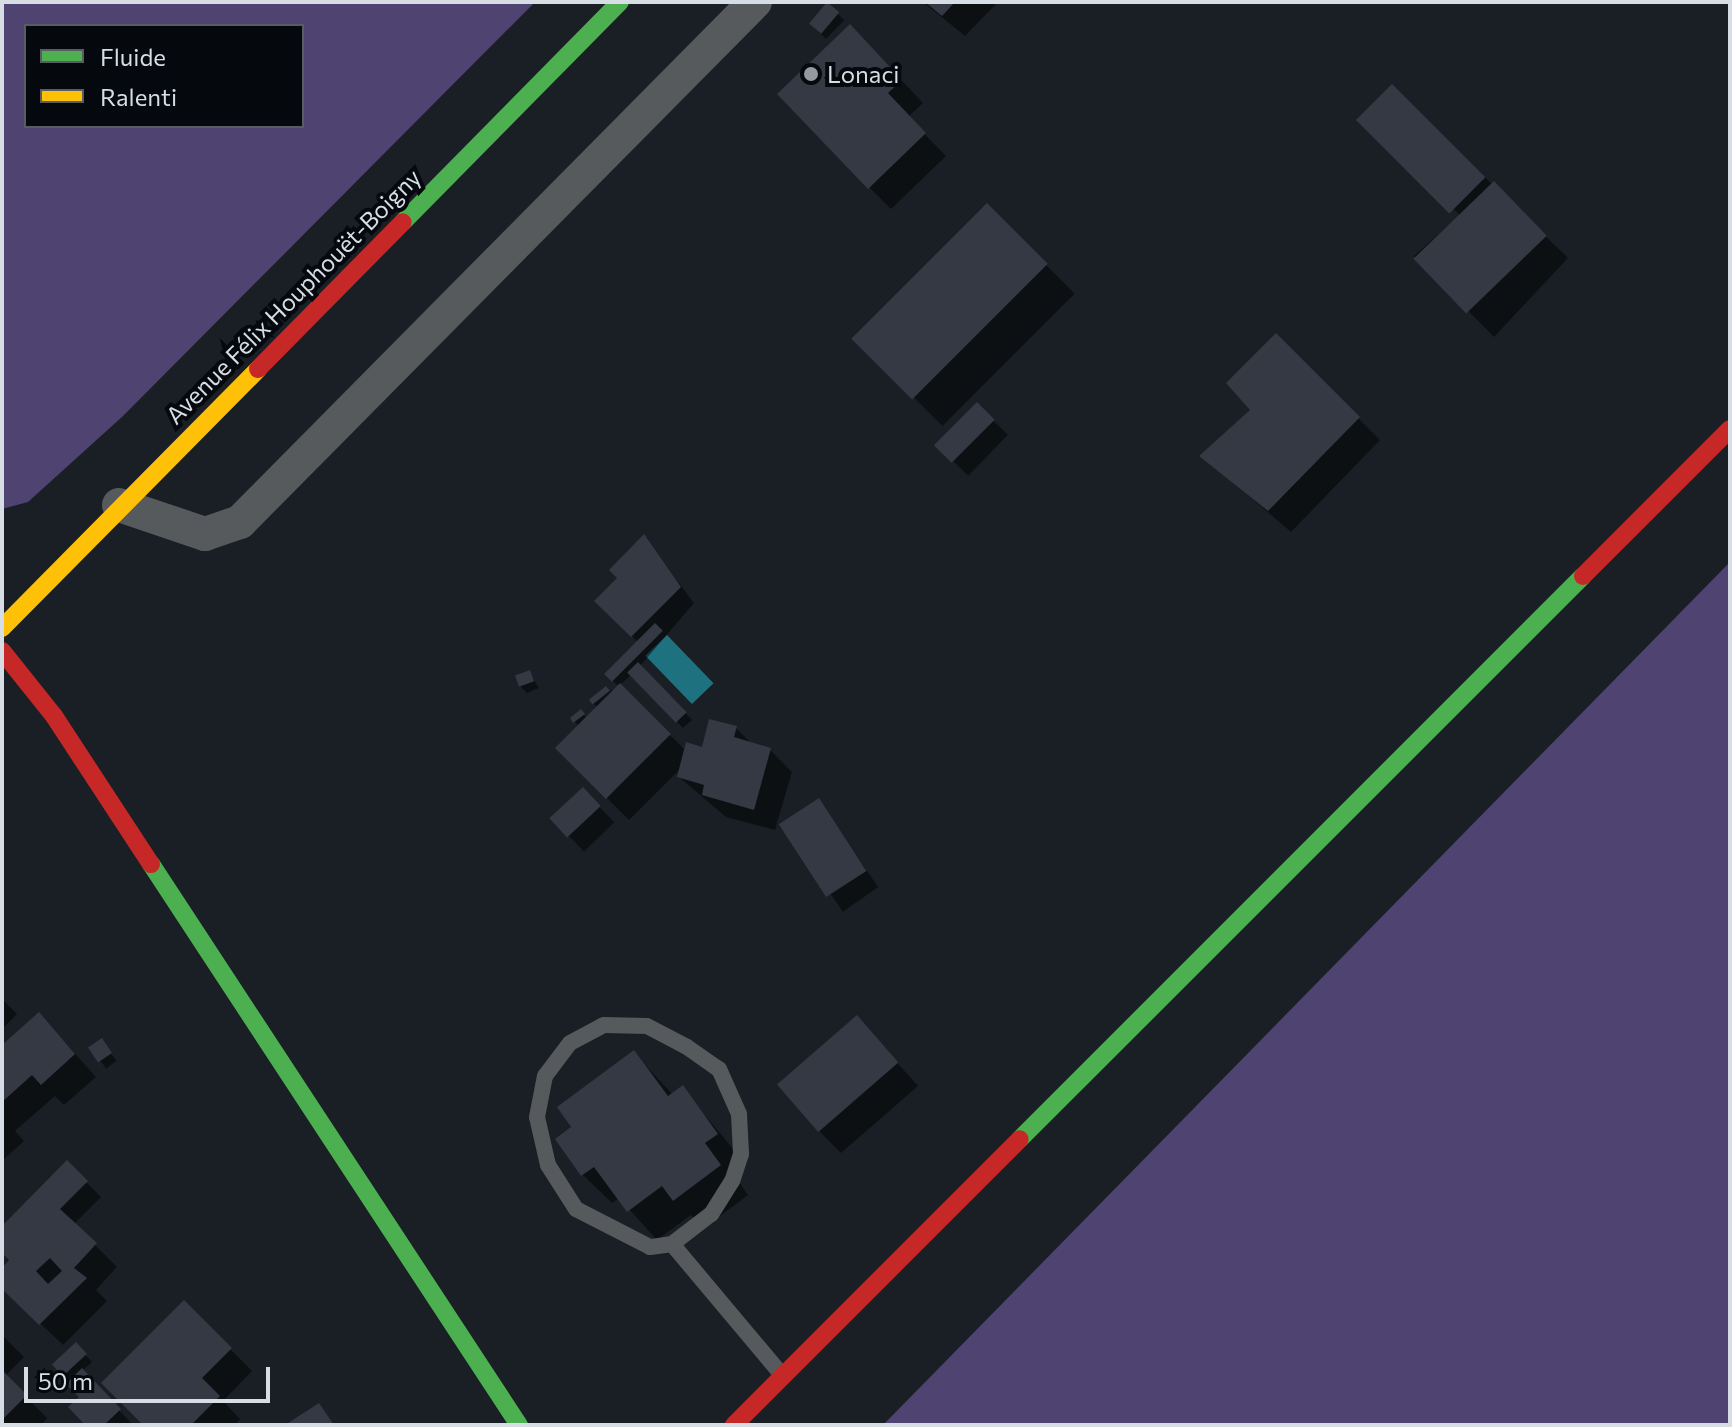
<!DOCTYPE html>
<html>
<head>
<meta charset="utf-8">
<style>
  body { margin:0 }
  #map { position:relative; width:1732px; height:1427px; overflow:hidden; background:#191f25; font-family:Commissioner,sans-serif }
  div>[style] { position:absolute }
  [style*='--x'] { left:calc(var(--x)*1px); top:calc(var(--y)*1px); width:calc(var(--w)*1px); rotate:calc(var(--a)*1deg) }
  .forest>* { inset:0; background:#4e4371 }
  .water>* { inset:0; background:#1e717f; transform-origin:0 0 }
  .shadow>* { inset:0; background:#0007; transform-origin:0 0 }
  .building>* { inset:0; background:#343944; transform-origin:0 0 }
  .lane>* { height:16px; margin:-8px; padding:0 8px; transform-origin:8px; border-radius:8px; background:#565a5c }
  .street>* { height:34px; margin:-17px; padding:0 17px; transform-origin:17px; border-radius:17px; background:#565a5c }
  .fast>* { height:18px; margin:-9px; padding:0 9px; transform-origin:9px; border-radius:9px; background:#4caf50 }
  .slow>* { height:18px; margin:-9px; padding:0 9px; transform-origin:9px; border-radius:9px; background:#ffc107 }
  .jam>* { height:18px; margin:-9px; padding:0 9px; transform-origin:9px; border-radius:9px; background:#c62828 }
  .dots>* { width:22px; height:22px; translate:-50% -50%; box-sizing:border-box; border:4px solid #05080d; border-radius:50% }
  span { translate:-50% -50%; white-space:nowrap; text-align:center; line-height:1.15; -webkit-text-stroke:8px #05080d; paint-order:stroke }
  .poi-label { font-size:24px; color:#d6dde5 }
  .left { translate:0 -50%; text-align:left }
  .street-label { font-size:24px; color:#d6dde5 }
  .frame { position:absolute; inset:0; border:4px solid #d6dde5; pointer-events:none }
  .legend { position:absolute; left:24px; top:24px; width:280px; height:104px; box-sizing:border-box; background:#05080d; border:2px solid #595d63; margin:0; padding:10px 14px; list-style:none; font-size:24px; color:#d6dde5 }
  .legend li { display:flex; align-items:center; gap:16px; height:40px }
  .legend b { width:40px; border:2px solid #595d63 }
  .scale { position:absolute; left:24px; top:1367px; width:246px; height:36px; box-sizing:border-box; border:4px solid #d6dde5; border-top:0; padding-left:10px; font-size:24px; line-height:28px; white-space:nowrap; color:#d6dde5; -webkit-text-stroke:6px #05080d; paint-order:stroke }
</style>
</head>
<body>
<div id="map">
  <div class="forest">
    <i style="clip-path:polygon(evenodd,2px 2px,535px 2px,123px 416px,28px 502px,2px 509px,2px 2px,26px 26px,302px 26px,302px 126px,26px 126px,26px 26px)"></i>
    <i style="clip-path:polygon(1730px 562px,1730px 1425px,883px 1425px)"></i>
  </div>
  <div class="water">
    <i style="left:667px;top:635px;width:67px;height:30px;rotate:46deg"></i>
  </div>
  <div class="shadow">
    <i style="clip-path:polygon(923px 2px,998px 2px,965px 36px)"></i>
    <i style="left:828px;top:4px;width:23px;height:26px;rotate:45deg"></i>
    <i style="clip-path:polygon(872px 49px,923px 103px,908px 117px,946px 156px,891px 209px,869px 187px)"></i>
    <i style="clip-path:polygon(1392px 87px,1568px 258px,1494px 337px,1414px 256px,1460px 215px,1382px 143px)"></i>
    <i style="left:987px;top:206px;width:124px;height:187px;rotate:45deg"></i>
    <i style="clip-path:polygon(1276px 336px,1380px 440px,1291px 532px,1202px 456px,1252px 410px)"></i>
    <i style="left:977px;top:405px;width:43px;height:57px;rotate:44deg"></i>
    <i style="clip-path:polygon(644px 537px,694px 603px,640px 666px,692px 720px,683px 728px,632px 674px,620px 685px,686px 751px,703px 749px,736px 728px,753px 745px,770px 750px,792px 772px,775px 830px,726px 817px,679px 777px,681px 768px,629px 820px,557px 748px,579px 726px,572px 718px,581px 712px,587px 718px,598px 708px,590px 700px,619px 687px,606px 674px,638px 642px,597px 601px,619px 578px)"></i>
    <i style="clip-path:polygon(529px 673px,539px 688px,527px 693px,520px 686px)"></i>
    <i style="left:583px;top:790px;width:45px;height:42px;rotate:46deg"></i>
    <i style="left:818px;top:801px;width:105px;height:43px;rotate:55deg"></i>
    <i style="clip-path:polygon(2px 999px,17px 1014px,2px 1029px)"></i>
    <i style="clip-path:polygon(857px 1018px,918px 1086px,841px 1153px,819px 1131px)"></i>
    <i style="clip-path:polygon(60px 1037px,96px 1077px,64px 1105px,55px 1096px,15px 1131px,24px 1141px,2px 1161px,2px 1048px)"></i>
    <i style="left:101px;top:1040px;width:26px;height:13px;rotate:53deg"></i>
    <i style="clip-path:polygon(634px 1053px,673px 1095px,682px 1088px,745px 1163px,732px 1172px,748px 1195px,704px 1228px,691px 1215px,657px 1240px,619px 1198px,612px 1203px,583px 1175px,574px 1127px)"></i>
    <i style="clip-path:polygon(67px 1163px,101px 1197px,74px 1224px,117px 1267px,96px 1290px,107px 1301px,63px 1345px,2px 1287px,2px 1270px,12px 1260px,2px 1250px,2px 1229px)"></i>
    <i style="clip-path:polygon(184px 1303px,252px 1371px,223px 1401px,240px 1419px,235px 1425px,146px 1425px)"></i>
    <i style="clip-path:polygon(2px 1335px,24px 1357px,5px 1376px,47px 1418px,41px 1425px,2px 1425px)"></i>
    <i style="clip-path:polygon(76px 1345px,92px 1362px,82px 1371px,133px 1425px,88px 1425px,82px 1397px,55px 1365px)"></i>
  </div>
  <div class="building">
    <i style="left:827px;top:2px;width:16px;height:28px;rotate:40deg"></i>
    <i style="clip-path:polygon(925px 2px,955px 2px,942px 16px)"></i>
    <i style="clip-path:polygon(850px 24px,902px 80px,888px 93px,926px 133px,868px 189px,777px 94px)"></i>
    <i style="left:1392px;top:84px;width:132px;height:51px;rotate:45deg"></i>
    <i style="left:1494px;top:181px;width:76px;height:112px;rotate:46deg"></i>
    <i style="left:987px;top:203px;width:86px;height:192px;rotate:45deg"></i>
    <i style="clip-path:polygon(1276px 333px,1360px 417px,1268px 511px,1199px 456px,1250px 410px,1226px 383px)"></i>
    <i style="left:977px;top:402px;width:25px;height:61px;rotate:45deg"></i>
    <i style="clip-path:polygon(644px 534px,681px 587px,631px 637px,594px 601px,617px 578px,609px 570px)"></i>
    <i style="left:655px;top:623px;width:11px;height:72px;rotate:45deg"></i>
    <i style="left:638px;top:662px;width:70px;height:15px;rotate:46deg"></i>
    <i style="left:530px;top:670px;width:12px;height:16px;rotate:70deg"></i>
    <i style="left:620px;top:683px;width:72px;height:92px;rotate:45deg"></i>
    <i style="left:606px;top:686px;width:6px;height:22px;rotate:51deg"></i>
    <i style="clip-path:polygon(581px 709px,585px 714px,573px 723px,570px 718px)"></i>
    <i style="clip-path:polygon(709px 719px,737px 726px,734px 737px,771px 748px,754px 810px,702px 795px,704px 785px,677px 777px,686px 742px,702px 747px)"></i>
    <i style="left:583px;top:787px;width:26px;height:46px;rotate:47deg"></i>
    <i style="left:819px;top:798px;width:87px;height:48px;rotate:57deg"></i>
    <i style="clip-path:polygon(39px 1012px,75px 1054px,41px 1085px,32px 1075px,2px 1102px,2px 1045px)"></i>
    <i style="left:857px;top:1015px;width:63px;height:106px;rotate:49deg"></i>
    <i style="left:102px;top:1038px;width:18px;height:17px;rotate:56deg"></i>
    <i style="clip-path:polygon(634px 1050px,668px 1096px,683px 1085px,718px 1134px,705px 1143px,721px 1165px,673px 1201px,662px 1186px,627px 1212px,594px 1167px,581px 1176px,555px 1139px,571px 1127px,557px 1107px)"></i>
    <i style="clip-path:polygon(evenodd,67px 1160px,88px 1181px,60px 1209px,97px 1243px,74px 1268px,87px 1278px,39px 1325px,2px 1289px,2px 1268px,9px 1260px,2px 1253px,2px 1226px,67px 1160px,50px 1258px,62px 1271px,48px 1284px,36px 1271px,50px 1258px)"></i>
    <i style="clip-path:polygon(184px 1300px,232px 1348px,202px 1378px,220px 1396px,191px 1425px,143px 1425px,101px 1383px)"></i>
    <i style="left:76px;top:1342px;width:16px;height:33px;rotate:47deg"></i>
    <i style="clip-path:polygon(82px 1368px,121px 1409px,104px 1425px,85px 1425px,68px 1407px,79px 1397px,66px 1384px)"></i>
    <i style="clip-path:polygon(2px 1370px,27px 1395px,2px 1420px)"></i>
    <i style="clip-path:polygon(319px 1403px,334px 1425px,285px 1425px)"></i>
  </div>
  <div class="lane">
    <i style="--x:604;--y:1025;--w:43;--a:1.3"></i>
    <i style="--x:647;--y:1026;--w:45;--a:27.7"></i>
    <i style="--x:687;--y:1047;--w:39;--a:35"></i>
    <i style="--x:719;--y:1069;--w:49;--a:66"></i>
    <i style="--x:739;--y:1114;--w:40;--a:87.1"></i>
    <i style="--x:741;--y:1154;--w:28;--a:108"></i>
    <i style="--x:732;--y:1181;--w:39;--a:122"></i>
    <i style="--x:711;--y:1214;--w:49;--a:142.4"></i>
    <i style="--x:672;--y:1244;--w:22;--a:172"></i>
    <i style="--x:650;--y:1247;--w:83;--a:-152.8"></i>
    <i style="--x:576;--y:1209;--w:52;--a:-122.5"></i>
    <i style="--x:548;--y:1165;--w:49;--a:-102.9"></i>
    <i style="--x:537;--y:1117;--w:42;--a:-79"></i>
    <i style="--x:545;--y:1076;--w:41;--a:-52.9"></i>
    <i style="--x:570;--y:1043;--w:38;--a:-28"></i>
    <i style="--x:672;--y:1244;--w:170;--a:50"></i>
  </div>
  <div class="street">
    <i style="--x:119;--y:505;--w:91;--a:18.6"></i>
    <i style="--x:205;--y:534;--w:37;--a:-19"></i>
    <i style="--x:240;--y:522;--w:732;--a:-45.28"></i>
  </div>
  <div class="fast">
    <i style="--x:403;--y:222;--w:309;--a:-45.4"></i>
    <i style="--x:151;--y:864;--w:671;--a:56.74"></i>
    <i style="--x:1020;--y:1139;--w:796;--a:-45"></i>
  </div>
  <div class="slow">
    <i style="--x:2;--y:628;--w:364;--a:-45.3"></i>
  </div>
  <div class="jam">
    <i style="--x:258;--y:369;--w:206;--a:-45.4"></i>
    <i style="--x:1583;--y:576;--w:208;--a:-45"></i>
    <i style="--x:2;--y:651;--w:83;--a:51.3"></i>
    <i style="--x:54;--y:716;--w:177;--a:56.8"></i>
    <i style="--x:734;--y:1425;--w:404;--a:-45"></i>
  </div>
  <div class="dots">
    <i style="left:811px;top:74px;background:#949aa2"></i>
  </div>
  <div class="poi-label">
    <span class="left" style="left:827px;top:74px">Lonaci</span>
  </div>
  <div class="street-label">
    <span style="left:293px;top:296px;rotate:-45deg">Avenue Félix Houphouët-Boigny</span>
  </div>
  <div class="frame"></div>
  <ul class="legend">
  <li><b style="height:10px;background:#4caf50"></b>Fluide</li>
  <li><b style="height:10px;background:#ffc107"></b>Ralenti</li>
  </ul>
  <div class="scale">50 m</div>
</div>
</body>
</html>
